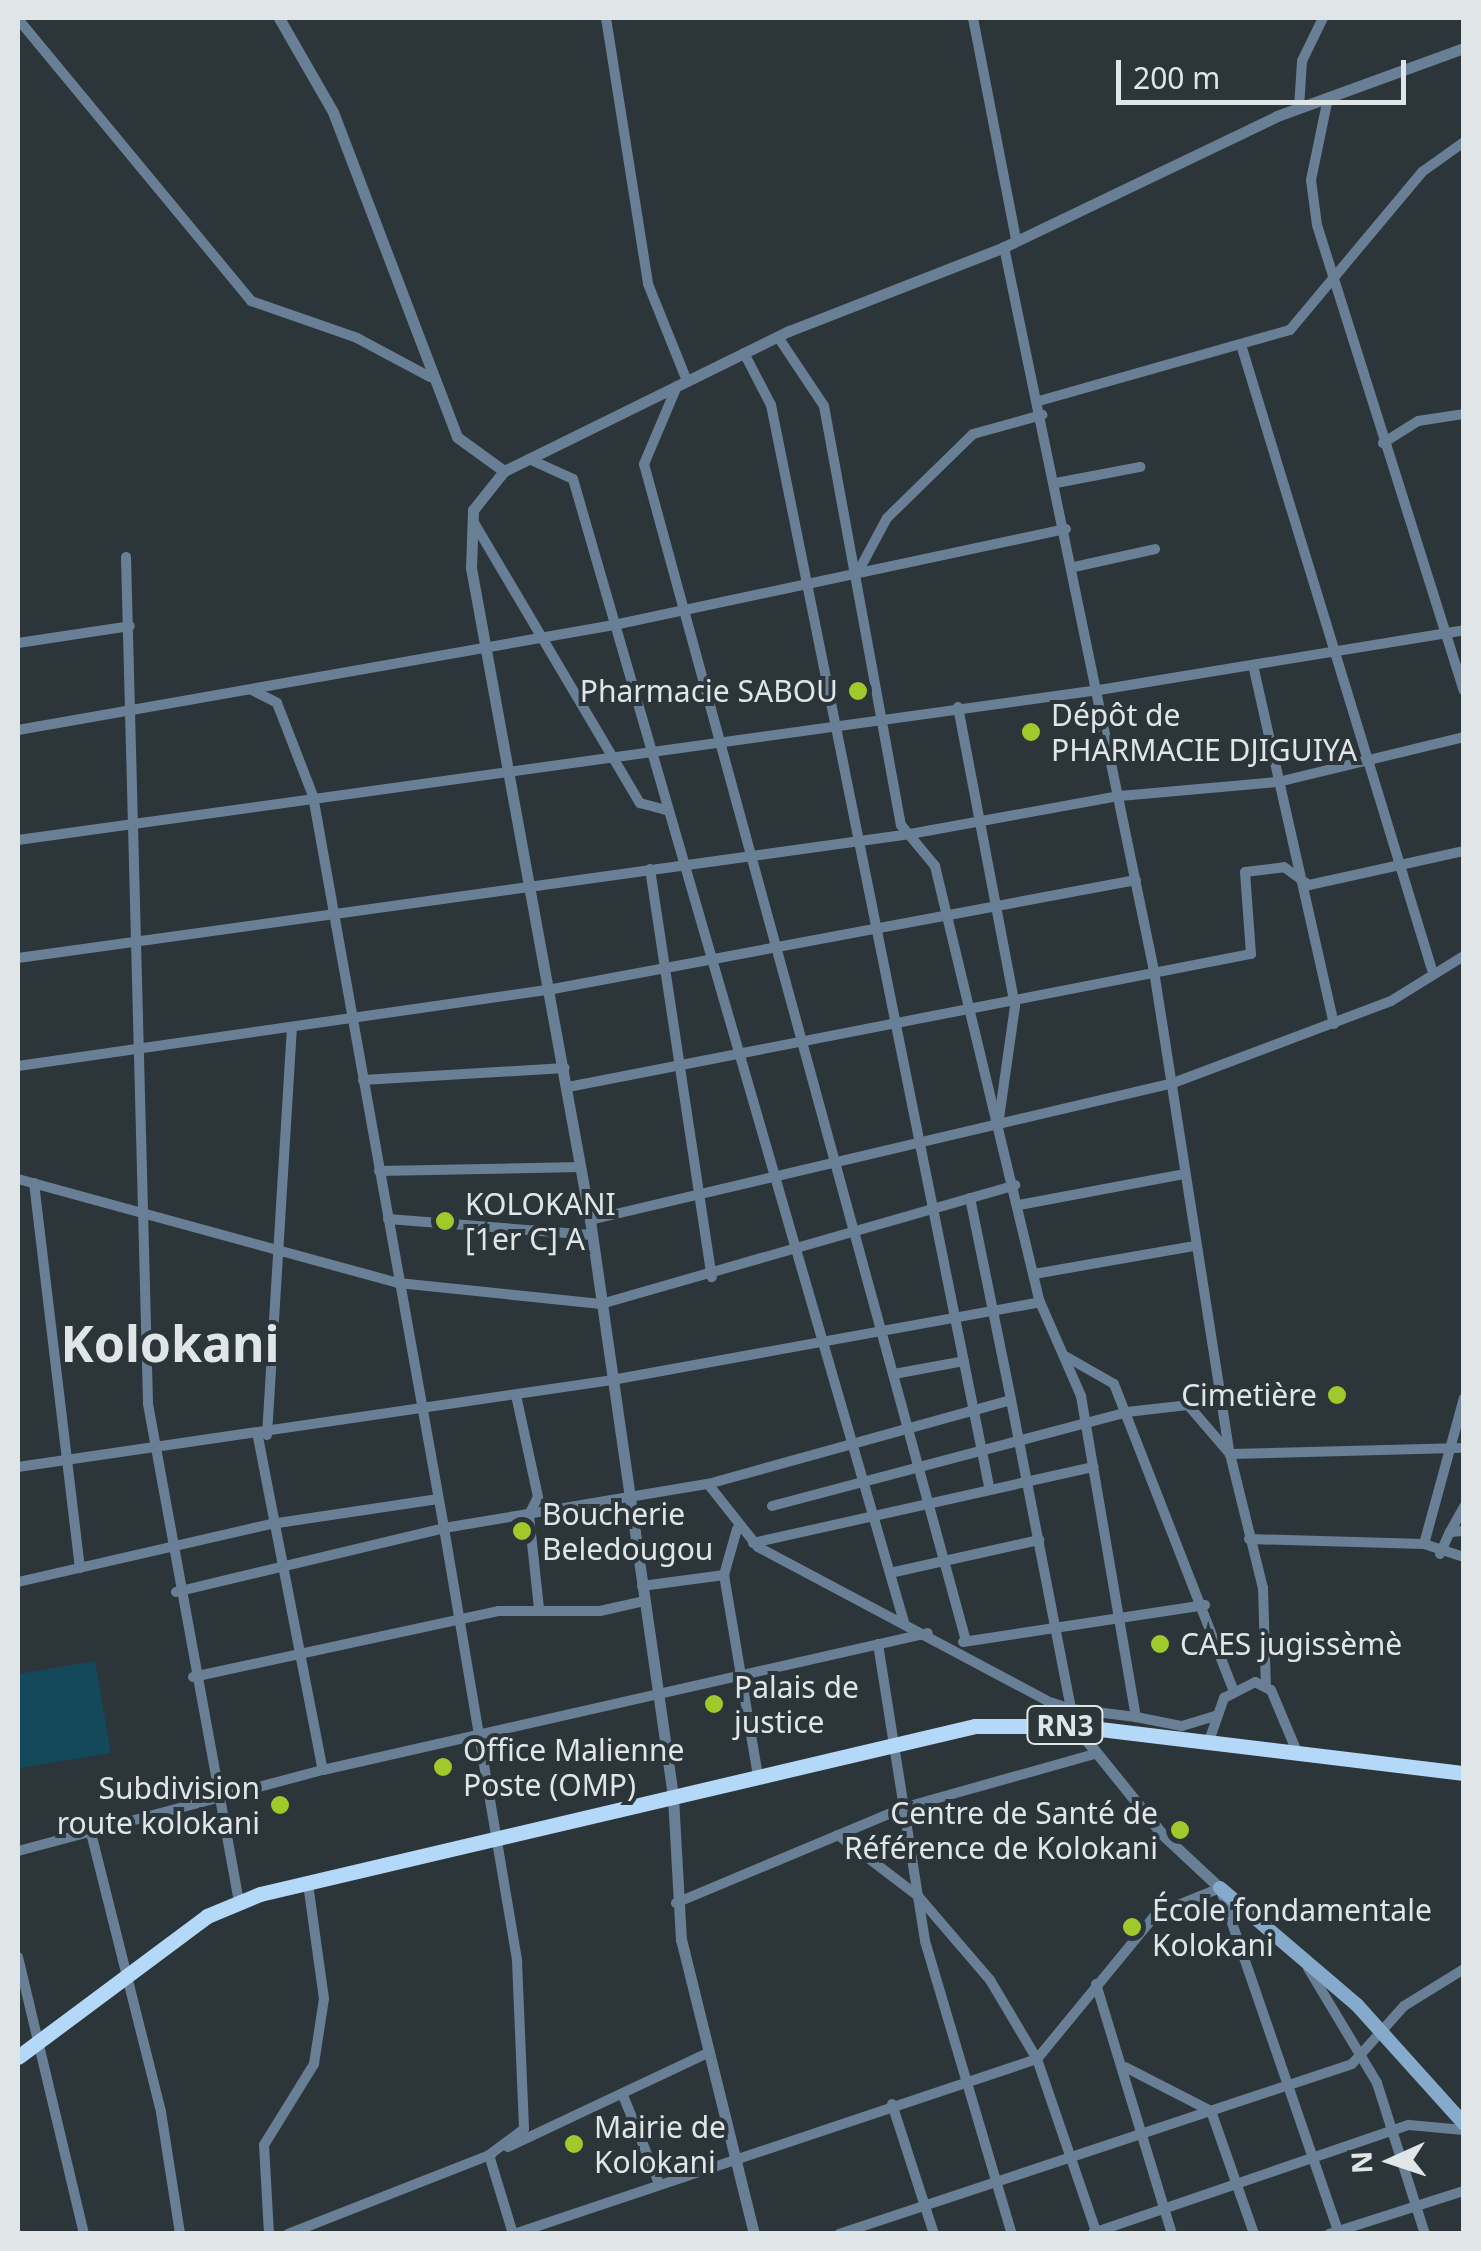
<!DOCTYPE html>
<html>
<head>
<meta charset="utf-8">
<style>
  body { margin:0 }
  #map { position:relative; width:1481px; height:2251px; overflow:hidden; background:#2c3539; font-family:"Noto Sans",sans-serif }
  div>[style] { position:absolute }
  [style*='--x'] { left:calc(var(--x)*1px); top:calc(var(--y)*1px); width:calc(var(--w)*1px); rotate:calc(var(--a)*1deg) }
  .green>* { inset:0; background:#14495b }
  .minor>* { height:10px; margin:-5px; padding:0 5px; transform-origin:5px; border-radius:5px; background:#687f95 }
  .tertiary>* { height:11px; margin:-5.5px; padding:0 5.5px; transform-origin:5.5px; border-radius:5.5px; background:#687f95 }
  .secondary>* { height:14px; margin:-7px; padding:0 7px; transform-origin:7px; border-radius:7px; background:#85aacc }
  .trunk>* { height:15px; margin:-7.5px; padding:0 7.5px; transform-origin:7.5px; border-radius:7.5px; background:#b4d8f8 }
  .dots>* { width:28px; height:28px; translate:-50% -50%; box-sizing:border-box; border:5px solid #2c3539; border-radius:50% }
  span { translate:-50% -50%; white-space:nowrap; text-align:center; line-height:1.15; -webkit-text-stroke:8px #2c3539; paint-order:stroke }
  .shield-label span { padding:2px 8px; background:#2c3539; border:2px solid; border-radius:8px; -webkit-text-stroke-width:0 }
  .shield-label { font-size:28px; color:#e0e6e8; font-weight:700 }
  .poi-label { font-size:30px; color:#e0e6e8 }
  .right { translate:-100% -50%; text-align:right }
  .left { translate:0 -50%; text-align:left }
  .town-label { font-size:50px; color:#e0e6e8; font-weight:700 }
  .frame { position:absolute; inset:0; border:20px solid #e0e6e8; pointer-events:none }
  .north { position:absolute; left:1341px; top:2111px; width:100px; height:100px; -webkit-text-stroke:8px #2c3539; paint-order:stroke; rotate:267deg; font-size:28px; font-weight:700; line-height:40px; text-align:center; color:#e0e6e8 }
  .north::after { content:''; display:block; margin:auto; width:35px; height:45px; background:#e0e6e8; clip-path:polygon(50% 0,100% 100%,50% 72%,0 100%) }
  .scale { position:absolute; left:1116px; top:60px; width:290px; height:45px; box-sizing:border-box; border:5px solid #e0e6e8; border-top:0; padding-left:12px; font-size:30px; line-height:35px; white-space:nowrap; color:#e0e6e8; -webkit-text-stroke:8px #2c3539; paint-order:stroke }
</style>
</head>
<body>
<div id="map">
  <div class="green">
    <i style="clip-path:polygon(95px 1661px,111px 1753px,18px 1768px,18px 1674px)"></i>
  </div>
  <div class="minor">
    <i style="--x:606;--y:18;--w:269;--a:81"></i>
    <i style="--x:648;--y:284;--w:105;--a:68.1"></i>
    <i style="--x:973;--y:18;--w:226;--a:79"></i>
    <i style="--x:18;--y:19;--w:366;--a:50.4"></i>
    <i style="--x:251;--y:301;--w:112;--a:19.2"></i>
    <i style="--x:357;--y:338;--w:83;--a:28.1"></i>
    <i style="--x:1328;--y:98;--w:84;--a:101.7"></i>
    <i style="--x:1311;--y:180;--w:45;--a:82.4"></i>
    <i style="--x:1317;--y:225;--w:488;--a:72.5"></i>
    <i style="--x:1299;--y:108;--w:47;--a:-86.3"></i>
    <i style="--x:1302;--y:61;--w:48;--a:-64"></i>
    <i style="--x:1004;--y:247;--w:739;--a:78.29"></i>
    <i style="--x:1154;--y:971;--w:489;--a:81.1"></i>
    <i style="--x:1230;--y:1454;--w:138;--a:76.2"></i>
    <i style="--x:1263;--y:1588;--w:99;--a:88.3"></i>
    <i style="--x:778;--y:337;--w:83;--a:56.3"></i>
    <i style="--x:824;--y:406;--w:426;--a:79.6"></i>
    <i style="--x:901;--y:825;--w:53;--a:50.3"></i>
    <i style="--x:935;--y:866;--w:448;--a:76.5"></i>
    <i style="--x:1040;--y:1302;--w:103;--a:66.4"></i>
    <i style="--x:1081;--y:1396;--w:326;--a:80.3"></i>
    <i style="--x:1136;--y:1717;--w:65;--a:-173"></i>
    <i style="--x:1242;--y:348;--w:650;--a:73.01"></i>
    <i style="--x:744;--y:353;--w:59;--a:62.6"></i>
    <i style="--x:771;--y:405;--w:1103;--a:78.6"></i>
    <i style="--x:677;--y:386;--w:85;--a:112.9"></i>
    <i style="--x:644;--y:464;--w:1220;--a:74.7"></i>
    <i style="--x:1039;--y:401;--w:261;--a:-15.8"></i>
    <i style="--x:1290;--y:330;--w:206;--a:-50.1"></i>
    <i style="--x:1422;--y:172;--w:52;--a:-35.5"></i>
    <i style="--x:1383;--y:443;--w:41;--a:-32.2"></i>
    <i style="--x:1418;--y:421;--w:47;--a:-8.7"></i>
    <i style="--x:529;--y:459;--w:48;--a:24.4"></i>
    <i style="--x:573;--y:479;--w:1190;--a:73.85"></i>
    <i style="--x:1056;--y:483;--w:86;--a:-10.8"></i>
    <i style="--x:473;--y:521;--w:328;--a:59.4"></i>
    <i style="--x:640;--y:803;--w:27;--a:15"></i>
    <i style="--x:126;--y:557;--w:847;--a:88.51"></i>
    <i style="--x:148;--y:1404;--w:506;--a:79.64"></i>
    <i style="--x:1074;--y:567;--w:83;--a:-12.5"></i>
    <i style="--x:858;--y:572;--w:61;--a:-61.8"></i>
    <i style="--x:887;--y:518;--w:120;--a:-44.3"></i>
    <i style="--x:973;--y:434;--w:72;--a:-15.4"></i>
    <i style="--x:18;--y:643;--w:113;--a:-8.6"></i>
    <i style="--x:1253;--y:665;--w:368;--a:77.3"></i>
    <i style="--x:252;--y:690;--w:28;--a:27"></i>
    <i style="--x:277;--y:703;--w:100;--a:68.8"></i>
    <i style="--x:313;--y:796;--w:744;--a:79.85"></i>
    <i style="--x:444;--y:1528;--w:439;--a:80.4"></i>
    <i style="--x:517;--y:1961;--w:168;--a:87.6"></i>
    <i style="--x:524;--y:2129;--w:44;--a:143.4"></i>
    <i style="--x:489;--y:2155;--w:83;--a:73.1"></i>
    <i style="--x:958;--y:707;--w:304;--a:79.2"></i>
    <i style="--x:1015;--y:1006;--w:113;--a:98.1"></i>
    <i style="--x:18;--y:730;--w:605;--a:-9.99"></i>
    <i style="--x:614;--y:625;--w:462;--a:-12"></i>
    <i style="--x:18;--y:840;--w:1091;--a:-7.9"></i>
    <i style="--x:1099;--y:690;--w:370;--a:-9.3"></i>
    <i style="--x:650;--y:869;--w:413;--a:81.4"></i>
    <i style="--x:18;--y:958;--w:901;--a:-7.91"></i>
    <i style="--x:910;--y:834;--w:213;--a:-10.3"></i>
    <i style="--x:1120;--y:796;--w:159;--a:-5.1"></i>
    <i style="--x:1278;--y:782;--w:191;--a:-13.6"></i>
    <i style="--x:18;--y:1066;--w:541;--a:-8.19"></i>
    <i style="--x:553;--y:989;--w:593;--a:-10.59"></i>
    <i style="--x:363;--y:1080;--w:202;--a:-3.4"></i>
    <i style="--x:568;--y:1087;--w:696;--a:-11.02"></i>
    <i style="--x:1251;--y:954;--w:82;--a:-94.2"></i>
    <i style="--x:1245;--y:872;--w:39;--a:-7"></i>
    <i style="--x:1284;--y:867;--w:31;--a:36"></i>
    <i style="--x:1309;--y:885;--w:159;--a:-12.4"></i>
    <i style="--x:379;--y:1171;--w:202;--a:-1.1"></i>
    <i style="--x:18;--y:1179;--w:394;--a:15.3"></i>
    <i style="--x:398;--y:1283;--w:204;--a:5.9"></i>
    <i style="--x:601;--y:1304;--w:431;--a:-16"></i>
    <i style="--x:34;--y:1183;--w:388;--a:83.2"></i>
    <i style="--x:970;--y:1198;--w:206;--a:78.5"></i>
    <i style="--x:1019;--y:1205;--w:169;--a:-10.6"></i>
    <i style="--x:388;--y:1219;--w:204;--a:4.5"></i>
    <i style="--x:590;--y:1220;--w:599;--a:-13.22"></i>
    <i style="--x:1173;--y:1083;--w:233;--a:-20.6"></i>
    <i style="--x:1391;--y:1001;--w:86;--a:-31.7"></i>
    <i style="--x:1034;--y:1274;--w:162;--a:-9.9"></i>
    <i style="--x:1065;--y:1356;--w:56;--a:29.7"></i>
    <i style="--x:1114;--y:1384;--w:327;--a:68.7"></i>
    <i style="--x:894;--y:1374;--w:71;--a:-10.5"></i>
    <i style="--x:516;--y:1395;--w:104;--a:77.8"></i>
    <i style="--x:538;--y:1497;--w:20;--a:117"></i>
    <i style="--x:529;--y:1515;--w:95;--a:83.9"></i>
    <i style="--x:267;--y:1435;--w:408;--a:-86.5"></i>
    <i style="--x:258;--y:1437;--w:339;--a:79"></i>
    <i style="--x:18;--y:1467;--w:600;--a:-8.33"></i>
    <i style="--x:612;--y:1380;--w:435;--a:-10.3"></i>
    <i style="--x:708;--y:1484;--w:80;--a:51.6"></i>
    <i style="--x:758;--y:1547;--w:333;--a:28"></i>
    <i style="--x:1052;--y:1703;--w:33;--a:45"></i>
    <i style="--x:772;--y:1506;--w:367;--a:-14.8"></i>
    <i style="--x:1127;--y:1412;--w:61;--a:-6.5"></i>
    <i style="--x:1188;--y:1405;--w:65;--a:49.4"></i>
    <i style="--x:1230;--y:1454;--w:234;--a:-1.5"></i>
    <i style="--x:737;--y:1529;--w:48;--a:105.8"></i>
    <i style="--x:724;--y:1575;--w:205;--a:80.4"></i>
    <i style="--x:1450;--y:1532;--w:29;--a:-61"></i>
    <i style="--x:1249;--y:1539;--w:175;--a:1.6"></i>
    <i style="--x:1424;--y:1544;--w:42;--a:18"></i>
    <i style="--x:753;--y:1543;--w:349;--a:-12.6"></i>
    <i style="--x:1424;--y:1544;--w:151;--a:-74.7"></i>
    <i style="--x:1440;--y:1554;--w:24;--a:-66"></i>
    <i style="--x:1450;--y:1532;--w:14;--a:-4"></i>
    <i style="--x:890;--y:1573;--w:153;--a:-12.5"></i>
    <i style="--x:18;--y:1582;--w:260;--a:-12.9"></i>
    <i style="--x:271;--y:1524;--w:169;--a:-8.5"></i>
    <i style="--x:642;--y:1586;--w:83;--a:-7.6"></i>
    <i style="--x:176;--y:1592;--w:276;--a:-13.4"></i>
    <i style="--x:444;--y:1528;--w:268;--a:-9.5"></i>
    <i style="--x:708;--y:1484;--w:314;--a:-15.5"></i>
    <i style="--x:1011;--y:1400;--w:315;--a:79"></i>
    <i style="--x:1071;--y:1709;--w:20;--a:-162"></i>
    <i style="--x:963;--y:1642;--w:245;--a:-8.7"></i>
    <i style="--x:878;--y:1644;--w:301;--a:81"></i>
    <i style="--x:925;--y:1941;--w:306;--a:73.5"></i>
    <i style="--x:193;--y:1677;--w:312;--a:-12.2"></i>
    <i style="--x:498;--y:1611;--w:102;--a:0"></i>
    <i style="--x:600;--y:1611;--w:45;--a:-12.8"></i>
    <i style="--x:1136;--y:1717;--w:47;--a:11.1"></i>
    <i style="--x:1182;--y:1726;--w:37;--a:-17"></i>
    <i style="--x:1209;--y:1741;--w:46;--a:-70.8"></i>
    <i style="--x:1224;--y:1698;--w:35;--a:-27"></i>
    <i style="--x:1255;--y:1682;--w:18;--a:27"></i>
    <i style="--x:1271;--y:1690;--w:67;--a:67.2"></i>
    <i style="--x:91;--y:1833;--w:288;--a:75.9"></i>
    <i style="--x:161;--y:2112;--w:123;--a:81.1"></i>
    <i style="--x:838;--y:1835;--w:101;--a:37.3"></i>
    <i style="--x:918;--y:1896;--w:111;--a:49.4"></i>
    <i style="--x:990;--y:1980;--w:92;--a:59.3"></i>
    <i style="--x:1037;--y:2059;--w:185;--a:71.1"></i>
    <i style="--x:18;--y:1851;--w:316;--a:-14.9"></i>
    <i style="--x:323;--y:1770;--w:620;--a:-12.76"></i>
    <i style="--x:676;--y:1903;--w:249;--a:-22.7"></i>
    <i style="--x:906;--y:1807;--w:195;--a:-15.7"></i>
    <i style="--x:18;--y:1957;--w:285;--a:76.6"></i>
    <i style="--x:1308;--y:1968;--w:134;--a:59"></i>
    <i style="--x:1377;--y:2083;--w:158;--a:72.4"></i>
    <i style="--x:1096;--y:1984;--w:261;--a:73.1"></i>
    <i style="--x:1125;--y:2067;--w:97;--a:27.1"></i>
    <i style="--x:1211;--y:2111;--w:130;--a:70.7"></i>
    <i style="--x:624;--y:2098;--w:90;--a:67.7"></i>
    <i style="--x:892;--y:2104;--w:137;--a:72.1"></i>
    <i style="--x:508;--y:2147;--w:223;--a:-25.2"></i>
    <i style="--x:1093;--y:2233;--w:334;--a:-18.9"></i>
    <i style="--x:1409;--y:2125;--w:55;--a:5.2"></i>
    <i style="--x:269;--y:2234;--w:89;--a:-93.2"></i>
    <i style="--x:264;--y:2145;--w:95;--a:-58.3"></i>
    <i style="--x:314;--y:2064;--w:66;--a:-81.3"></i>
    <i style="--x:324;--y:1999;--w:117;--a:-97.9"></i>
    <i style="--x:288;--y:2234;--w:219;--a:-21.4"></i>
    <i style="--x:514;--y:2234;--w:552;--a:-18.5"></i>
    <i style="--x:1037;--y:2059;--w:188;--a:-50.6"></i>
    <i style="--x:1156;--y:1914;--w:69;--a:-22.1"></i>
    <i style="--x:1220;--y:1888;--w:366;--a:71"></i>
    <i style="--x:839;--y:2234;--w:540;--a:-18.33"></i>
    <i style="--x:1352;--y:2064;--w:78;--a:-48.1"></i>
    <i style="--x:1404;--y:2006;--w:70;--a:-31.7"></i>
    <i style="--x:1329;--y:2234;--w:142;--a:-17.7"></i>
  </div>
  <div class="tertiary">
    <i style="--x:279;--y:18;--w:108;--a:60.1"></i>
    <i style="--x:333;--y:112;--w:348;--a:69.1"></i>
    <i style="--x:457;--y:437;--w:58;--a:35.9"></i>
    <i style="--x:1075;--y:1726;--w:139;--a:51.1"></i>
    <i style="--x:1162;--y:1834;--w:79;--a:43"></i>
    <i style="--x:754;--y:2234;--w:303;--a:-103.9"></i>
    <i style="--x:681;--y:1940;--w:144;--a:-93.2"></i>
    <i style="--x:673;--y:1796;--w:582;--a:-98.2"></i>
    <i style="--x:590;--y:1220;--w:663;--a:-100.34"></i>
    <i style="--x:471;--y:568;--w:58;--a:-88"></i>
    <i style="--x:473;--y:510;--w:50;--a:-51.5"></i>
    <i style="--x:504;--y:471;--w:318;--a:-26.2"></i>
    <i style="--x:789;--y:331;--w:231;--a:-21.3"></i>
    <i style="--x:1004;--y:247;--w:303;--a:-25.6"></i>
    <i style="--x:1277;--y:116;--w:199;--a:-20"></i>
  </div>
  <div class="secondary">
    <i style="--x:1220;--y:1888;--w:180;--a:40.5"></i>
    <i style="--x:1357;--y:2005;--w:160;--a:48"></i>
  </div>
  <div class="trunk">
    <i style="--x:18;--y:2057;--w:236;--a:-36.7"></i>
    <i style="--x:207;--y:1916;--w:57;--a:-22.5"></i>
    <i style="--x:260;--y:1894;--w:734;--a:-13.22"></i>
    <i style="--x:975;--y:1726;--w:100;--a:0"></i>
    <i style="--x:1075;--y:1726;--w:392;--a:6.9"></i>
  </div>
  <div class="dots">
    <i style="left:858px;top:691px;background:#a0c92b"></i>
    <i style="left:1031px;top:732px;background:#a0c92b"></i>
    <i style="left:445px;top:1221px;background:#a0c92b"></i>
    <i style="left:1337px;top:1395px;background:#a0c92b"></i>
    <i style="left:522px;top:1531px;background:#a0c92b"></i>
    <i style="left:1160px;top:1644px;background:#a0c92b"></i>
    <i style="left:714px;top:1704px;background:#a0c92b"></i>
    <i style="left:443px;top:1767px;background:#a0c92b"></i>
    <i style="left:280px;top:1805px;background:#a0c92b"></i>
    <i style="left:1180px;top:1830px;background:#a0c92b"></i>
    <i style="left:1132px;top:1927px;background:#a0c92b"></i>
    <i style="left:574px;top:2144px;background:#a0c92b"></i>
  </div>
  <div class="shield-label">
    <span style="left:1065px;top:1725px">RN3</span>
  </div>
  <div class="poi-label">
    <span class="right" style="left:838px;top:691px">Pharmacie SABOU</span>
    <span class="left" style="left:1051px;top:732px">Dépôt de<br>PHARMACIE DJIGUIYA</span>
    <span class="left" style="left:465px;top:1221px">KOLOKANI<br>[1er C] A</span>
    <span class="right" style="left:1317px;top:1395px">Cimetière</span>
    <span class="left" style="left:542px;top:1531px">Boucherie<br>Beledougou</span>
    <span class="left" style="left:1180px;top:1644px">CAES jugissèmè</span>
    <span class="left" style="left:734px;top:1704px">Palais de<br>justice</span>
    <span class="left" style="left:463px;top:1767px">Office Malienne<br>Poste (OMP)</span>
    <span class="right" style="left:260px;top:1805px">Subdivision<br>route kolokani</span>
    <span class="right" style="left:1158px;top:1830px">Centre de Santé de<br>Référence de Kolokani</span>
    <span class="left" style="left:1152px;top:1927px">École fondamentale<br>Kolokani</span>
    <span class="left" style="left:594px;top:2144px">Mairie de<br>Kolokani</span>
  </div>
  <div class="town-label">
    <span style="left:170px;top:1344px">Kolokani</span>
  </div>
  <div class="frame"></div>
  <div class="north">N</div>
  <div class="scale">200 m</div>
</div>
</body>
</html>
